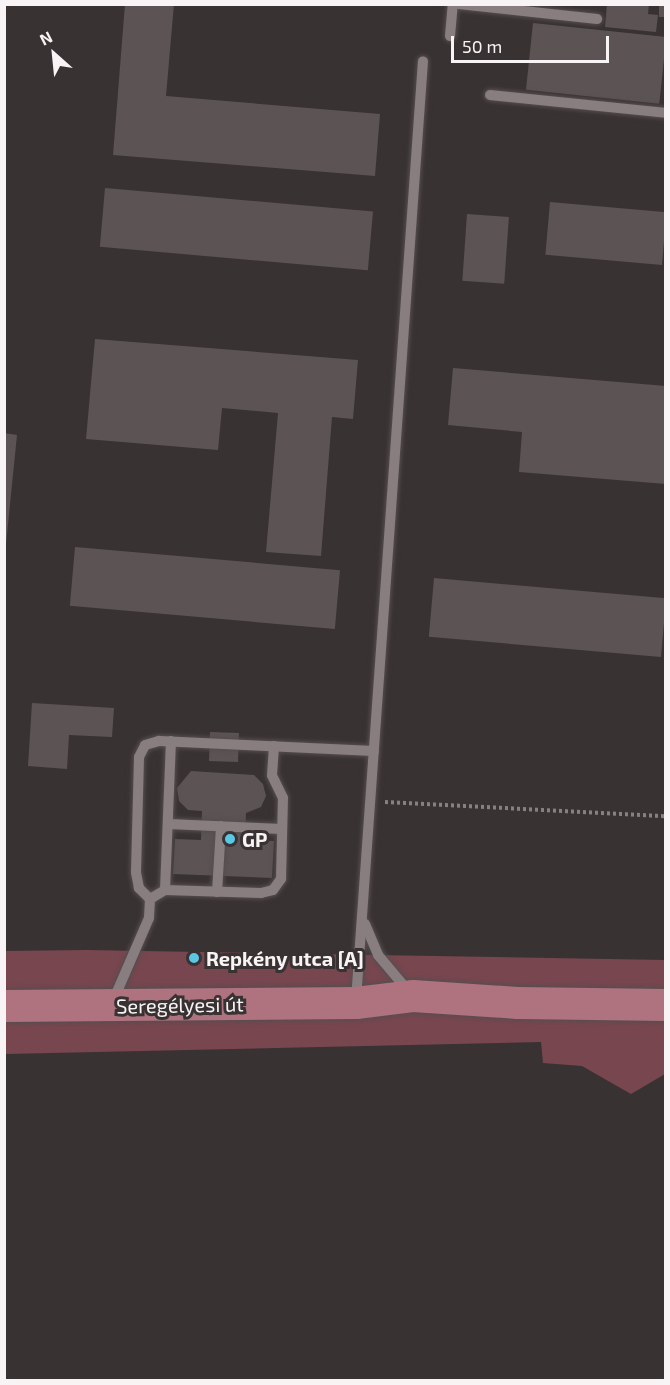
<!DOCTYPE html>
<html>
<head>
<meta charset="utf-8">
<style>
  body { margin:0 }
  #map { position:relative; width:670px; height:1385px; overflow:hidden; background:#393233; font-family:"Exo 2",sans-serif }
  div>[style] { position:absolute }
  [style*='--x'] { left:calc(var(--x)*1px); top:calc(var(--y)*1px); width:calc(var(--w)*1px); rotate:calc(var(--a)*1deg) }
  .green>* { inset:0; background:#78464f }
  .building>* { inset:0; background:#5c5354; transform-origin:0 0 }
  .path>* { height:4px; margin-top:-2px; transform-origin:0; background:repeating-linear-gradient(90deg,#868081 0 3px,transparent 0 6px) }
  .roads { filter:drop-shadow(0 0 2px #554e4f) drop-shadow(0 0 2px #554e4f) }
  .service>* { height:10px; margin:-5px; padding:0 5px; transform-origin:5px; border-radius:5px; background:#887e80 }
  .primary>* { height:32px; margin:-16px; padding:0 16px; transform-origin:16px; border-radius:16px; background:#af737f }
  .dots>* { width:16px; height:16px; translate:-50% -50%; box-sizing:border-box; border:3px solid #393233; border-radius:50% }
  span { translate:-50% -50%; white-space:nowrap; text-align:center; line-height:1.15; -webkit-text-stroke:6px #393233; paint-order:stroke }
  .poi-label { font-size:20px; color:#f8f3f4; font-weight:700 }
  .left { translate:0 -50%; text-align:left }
  .street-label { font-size:20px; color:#f8f3f4 }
  .frame { position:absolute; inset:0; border:6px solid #f8f3f4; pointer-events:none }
  .north { position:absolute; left:24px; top:24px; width:60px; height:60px; -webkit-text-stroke:4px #393233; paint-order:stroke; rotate:333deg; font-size:16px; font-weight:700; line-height:24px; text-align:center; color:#f8f3f4 }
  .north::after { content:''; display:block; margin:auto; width:21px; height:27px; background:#f8f3f4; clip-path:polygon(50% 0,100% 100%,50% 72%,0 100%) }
  .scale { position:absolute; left:451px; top:36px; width:158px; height:27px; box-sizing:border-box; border:3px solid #f8f3f4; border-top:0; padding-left:8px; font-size:18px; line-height:21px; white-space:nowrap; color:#f8f3f4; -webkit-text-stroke:4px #393233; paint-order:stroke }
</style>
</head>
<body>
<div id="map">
  <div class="green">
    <i style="clip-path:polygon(87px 950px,665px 960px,665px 1074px,631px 1094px,582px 1066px,543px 1063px,541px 1042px,5px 1054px,4px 951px)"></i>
  </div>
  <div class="building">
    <i style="clip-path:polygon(125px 4px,174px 4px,166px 96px,380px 114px,375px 176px,113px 155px)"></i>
    <i style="clip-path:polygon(607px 4px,649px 4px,648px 14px,658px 15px,656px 32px,605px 27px)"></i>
    <i style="left:659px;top:4px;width:7px;height:13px"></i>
    <i style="left:533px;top:23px;width:134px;height:67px;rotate:6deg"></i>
    <i style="left:105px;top:188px;width:269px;height:59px;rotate:5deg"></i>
    <i style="left:550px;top:202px;width:117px;height:53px;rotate:5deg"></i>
    <i style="left:467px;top:214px;width:42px;height:67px;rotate:4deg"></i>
    <i style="clip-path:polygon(95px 339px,358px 360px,353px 419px,332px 417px,321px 556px,266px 552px,278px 413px,222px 408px,218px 450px,86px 439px)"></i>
    <i style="clip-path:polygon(453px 368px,666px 386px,666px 484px,519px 472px,522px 432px,448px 425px)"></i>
    <i style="clip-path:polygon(4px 433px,17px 435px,6px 544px,4px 544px)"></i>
    <i style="left:75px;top:547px;width:266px;height:59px;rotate:5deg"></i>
    <i style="left:434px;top:578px;width:233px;height:59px;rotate:5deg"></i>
    <i style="clip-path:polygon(32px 703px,114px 708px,112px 737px,69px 735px,67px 769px,28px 766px)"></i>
    <i style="left:210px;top:732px;width:29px;height:29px;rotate:2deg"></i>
    <i style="clip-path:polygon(191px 771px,254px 775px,263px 784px,266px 796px,261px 807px,246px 813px,245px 840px,274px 841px,272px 878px,173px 874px,175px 839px,201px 840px,202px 811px,188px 810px,179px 801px,177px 788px)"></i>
  </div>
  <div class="path">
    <i style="--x:385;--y:802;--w:281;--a:2.9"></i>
  </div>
  <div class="roads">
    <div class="service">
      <i style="--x:459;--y:4;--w:139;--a:6.2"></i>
      <i style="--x:450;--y:36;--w:32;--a:-85"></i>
      <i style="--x:490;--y:95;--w:177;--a:5.8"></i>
      <i style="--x:168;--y:824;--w:114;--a:2.5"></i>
      <i style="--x:165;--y:890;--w:149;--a:-87.7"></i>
      <i style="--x:217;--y:892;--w:66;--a:-86.5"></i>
      <i style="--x:150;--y:899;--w:17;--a:-31"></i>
      <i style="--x:165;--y:890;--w:96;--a:1.8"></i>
      <i style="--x:261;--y:893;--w:12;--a:-14"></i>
      <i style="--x:273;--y:890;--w:14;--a:-54"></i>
      <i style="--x:281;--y:879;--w:81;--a:-88.6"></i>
      <i style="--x:283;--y:798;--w:25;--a:-116"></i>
      <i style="--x:272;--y:775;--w:29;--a:-86"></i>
      <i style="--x:365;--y:924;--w:34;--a:67"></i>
      <i style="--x:378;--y:955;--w:50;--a:49.9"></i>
      <i style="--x:356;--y:1000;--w:941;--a:-85.92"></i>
      <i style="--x:113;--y:1001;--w:90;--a:-66.6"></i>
      <i style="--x:149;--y:918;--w:19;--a:-87"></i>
      <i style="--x:150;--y:899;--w:16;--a:-135"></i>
      <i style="--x:139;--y:888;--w:16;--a:-101"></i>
      <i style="--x:136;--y:872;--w:115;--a:-88.5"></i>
      <i style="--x:139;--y:757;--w:13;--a:-63"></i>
      <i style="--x:145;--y:745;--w:15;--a:-16"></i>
      <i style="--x:159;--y:741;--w:215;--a:2.7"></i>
    </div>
    <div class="primary">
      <i style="--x:4;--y:1006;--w:352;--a:-0.5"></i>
      <i style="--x:356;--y:1003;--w:57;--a:-7"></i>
      <i style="--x:413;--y:996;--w:105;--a:3.8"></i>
      <i style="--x:518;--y:1003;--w:148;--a:0.8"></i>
    </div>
  </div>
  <div class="dots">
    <i style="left:230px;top:839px;background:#5ac8e5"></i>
    <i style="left:194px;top:958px;background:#5ac8e5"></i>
  </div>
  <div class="poi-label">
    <span class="left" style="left:242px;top:839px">GP</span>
    <span class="left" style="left:206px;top:958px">Repkény utca [A]</span>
  </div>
  <div class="street-label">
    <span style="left:180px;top:1005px;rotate:-1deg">Seregélyesi út</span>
  </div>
  <div class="frame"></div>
  <div class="north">N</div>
  <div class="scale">50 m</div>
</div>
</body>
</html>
